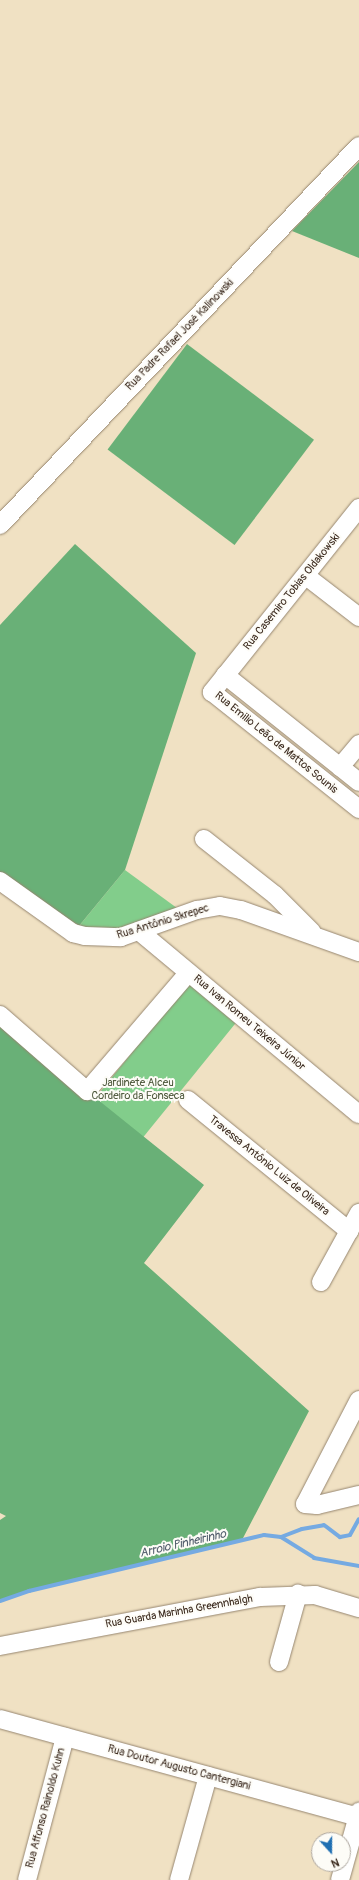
<!DOCTYPE html>
<html>
<head>
<meta charset="utf-8">
<style>
  body { margin:0 }
  #map { position:relative; width:359px; height:1880px; overflow:hidden; background:#f0e1c3; font-family:Pangolin,sans-serif }
  div>[style] { position:absolute }
  [style*='--x'] { left:calc(var(--x)*1px); top:calc(var(--y)*1px); width:calc(var(--w)*1px); rotate:calc(var(--a)*1deg) }
  .green>* { inset:0; background:#82cd8b; transform-origin:0 0 }
  .forest>* { inset:0; background:#69b077; transform-origin:0 0 }
  .stream>* { height:4px; margin:-2px; padding:0 2px; transform-origin:2px; border-radius:2px; background:#75aae2 }
  .roads { filter:drop-shadow(0 0 1px #968670) drop-shadow(0 0 1px #968670) }
  .minor>* { height:18px; margin:-9px; padding:0 9px; transform-origin:9px; border-radius:9px; background:#fff }
  span { translate:-50% -50%; white-space:nowrap; text-align:center; line-height:1.15; -webkit-text-stroke:4px #fdfcf7; paint-order:stroke }
  .street-label { font-size:11px; color:#3b2a1e }
  .park-label { font-size:11px; color:#505b3f }
  .water-label { font-size:12px; color:#525d6c; font-style:italic }
  .north { position:absolute; left:311px; top:1832px; width:40px; height:40px; box-sizing:border-box; background:#fdfcf7; border:1px solid #afa8a0; border-radius:50%; rotate:159deg; font-size:11px; font-weight:700; line-height:16px; text-align:center; color:#3b2a1e }
  .north::after { content:''; display:block; margin:auto; width:14px; height:18px; background:#1f6fb2; clip-path:polygon(50% 0,100% 100%,50% 72%,0 100%) }
</style>
</head>
<body>
<div id="map">
  <div class="green">
    <i style="clip-path:polygon(125px 870px,181px 911px,133px 928px,75px 931px)"></i>
    <i style="left:190px;top:981px;width:62px;height:151px;rotate:39deg"></i>
  </div>
  <div class="forest">
    <i style="clip-path:polygon(359px 162px,359px 258px,292px 231px)"></i>
    <i style="left:187px;top:344px;width:159px;height:132px;rotate:37deg"></i>
    <i style="clip-path:polygon(75px 544px,196px 653px,125px 870px,79px 926px,0 874px,0 625px)"></i>
    <i style="clip-path:polygon(0 1015px,87px 1091px,204px 1185px,144px 1263px,309px 1411px,242px 1540px,29px 1591px,0 1601px,0 1520px,6px 1516px,0 1513px)"></i>
  </div>
  <div class="stream">
    <i style="--x:281;--y:1537;--w:39;--a:32"></i>
    <i style="--x:314;--y:1558;--w:46;--a:10.1"></i>
    <i style="--x:0;--y:1601;--w:31;--a:-19"></i>
    <i style="--x:29;--y:1591;--w:242;--a:-13.4"></i>
    <i style="--x:264;--y:1535;--w:17;--a:7"></i>
    <i style="--x:281;--y:1537;--w:22;--a:-21"></i>
    <i style="--x:302;--y:1529;--w:22;--a:-10"></i>
    <i style="--x:324;--y:1525;--w:20;--a:37"></i>
    <i style="--x:340;--y:1537;--w:10;--a:-11"></i>
    <i style="--x:350;--y:1535;--w:18;--a:-61"></i>
  </div>
  <div class="roads">
    <div class="minor">
      <i style="--x:359;--y:508;--w:236;--a:128.6"></i>
      <i style="--x:212;--y:692;--w:188;--a:38.5"></i>
      <i style="--x:0;--y:525;--w:522;--a:-46.55"></i>
      <i style="--x:306;--y:576;--w:67;--a:37.7"></i>
      <i style="--x:225;--y:675;--w:171;--a:38.6"></i>
      <i style="--x:340;--y:767;--w:30;--a:-50"></i>
      <i style="--x:204;--y:839;--w:90;--a:38.3"></i>
      <i style="--x:275;--y:895;--w:52;--a:45"></i>
      <i style="--x:0;--y:881;--w:90;--a:35.5"></i>
      <i style="--x:73;--y:933;--w:12;--a:14"></i>
      <i style="--x:85;--y:936;--w:36;--a:2"></i>
      <i style="--x:121;--y:937;--w:81;--a:-19.6"></i>
      <i style="--x:197;--y:910;--w:23;--a:-10"></i>
      <i style="--x:220;--y:906;--w:21;--a:11"></i>
      <i style="--x:241;--y:910;--w:125;--a:19.6"></i>
      <i style="--x:139;--y:931;--w:286;--a:39.8"></i>
      <i style="--x:0;--y:1015;--w:116;--a:41.1"></i>
      <i style="--x:87;--y:1091;--w:155;--a:-49.4"></i>
      <i style="--x:188;--y:1100;--w:208;--a:39.1"></i>
      <i style="--x:321;--y:1282;--w:79;--a:-61.2"></i>
      <i style="--x:359;--y:1400;--w:117;--a:117.4"></i>
      <i style="--x:305;--y:1504;--w:12;--a:5"></i>
      <i style="--x:317;--y:1505;--w:43;--a:-13.4"></i>
      <i style="--x:0;--y:1646;--w:265;--a:-10.7"></i>
      <i style="--x:260;--y:1597;--w:55;--a:-2.1"></i>
      <i style="--x:315;--y:1595;--w:46;--a:16.5"></i>
      <i style="--x:279;--y:1662;--w:71;--a:-74.4"></i>
      <i style="--x:0;--y:1719;--w:371;--a:15.3"></i>
      <i style="--x:27;--y:1880;--w:148;--a:-75.1"></i>
      <i style="--x:179;--y:1880;--w:108;--a:-74.4"></i>
      <i style="--x:340;--y:1880;--w:71;--a:-74.4"></i>
    </div>
  </div>
  <div class="street-label">
    <span style="left:180px;top:335px;rotate:-46deg">Rua Padre Rafael José Kalinowski</span>
    <span style="left:292px;top:592px;rotate:-51deg">Rua Casemiro Tobias Oldakowski</span>
    <span style="left:276px;top:743px;rotate:39deg">Rua Emilio Leão de Mattos Sounis</span>
    <span style="left:163px;top:922px;rotate:-17deg">Rua Antônio Skrepec</span>
    <span style="left:249px;top:1023px;rotate:40deg">Rua Ivan Romeu Teixeira Júnior</span>
    <span style="left:269px;top:1166px;rotate:39deg">Travessa Antônio Luiz de Oliveira</span>
    <span style="left:179px;top:1612px;rotate:-10deg">Rua Guarda Marinha Greennhalgh</span>
    <span style="left:179px;top:1768px;rotate:15deg">Rua Doutor Augusto Cantergiani</span>
    <span style="left:46px;top:1808px;rotate:-75deg">Rua Affonso Rainoldo Kuhn</span>
  </div>
  <div class="park-label">
    <span style="left:138px;top:1090px">Jardinete Alceu<br>Cordeiro da Fonseca</span>
  </div>
  <div class="water-label">
    <span style="left:183px;top:1544px;rotate:-13deg">Arroio Pinheirinho</span>
  </div>
  <div class="north">N</div>
</div>
</body>
</html>
